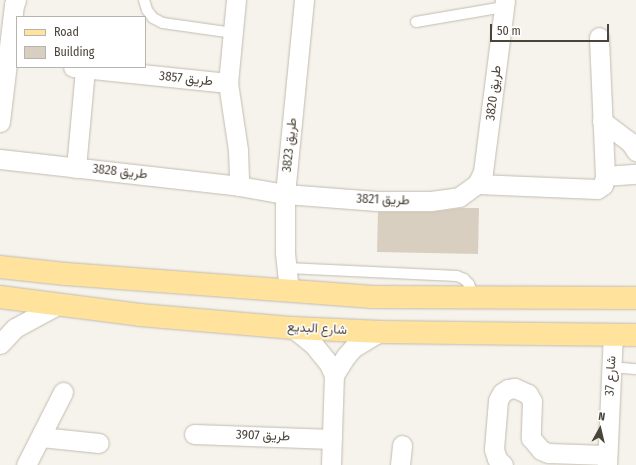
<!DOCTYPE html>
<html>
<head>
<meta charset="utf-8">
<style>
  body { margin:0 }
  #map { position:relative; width:636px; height:465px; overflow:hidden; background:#f6f3ec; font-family:"Fira Sans Condensed",Vazirmatn,sans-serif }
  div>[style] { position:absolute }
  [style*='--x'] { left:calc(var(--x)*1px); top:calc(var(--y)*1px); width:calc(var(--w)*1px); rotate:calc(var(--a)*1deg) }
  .building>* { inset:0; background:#d8cfc1 }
  .roads { filter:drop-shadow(0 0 1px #c2bbae) drop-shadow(0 0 1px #c2bbae) }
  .lane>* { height:10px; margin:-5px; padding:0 5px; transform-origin:5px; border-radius:5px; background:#fff }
  .street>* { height:19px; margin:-9.5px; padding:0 9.5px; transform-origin:9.5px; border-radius:9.5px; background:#fff }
  .primary>* { height:22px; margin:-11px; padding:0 11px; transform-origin:11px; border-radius:11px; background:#ffe39c }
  span { translate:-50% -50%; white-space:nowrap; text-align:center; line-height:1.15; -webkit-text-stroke:3px #fff; paint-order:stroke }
  .street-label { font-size:13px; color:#4b4439 }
  .legend { position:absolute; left:16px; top:16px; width:130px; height:52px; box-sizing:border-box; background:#fff; border:1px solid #b7b4b0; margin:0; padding:5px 7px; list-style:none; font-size:12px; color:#4b4439 }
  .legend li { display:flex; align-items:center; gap:8px; height:20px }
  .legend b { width:20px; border:1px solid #b7b4b0 }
  .north { position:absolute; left:580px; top:409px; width:40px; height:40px; -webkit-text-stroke:3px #fff; paint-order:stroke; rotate:8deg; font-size:11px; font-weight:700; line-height:16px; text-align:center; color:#4b4439 }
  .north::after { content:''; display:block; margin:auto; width:14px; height:18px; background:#4b4439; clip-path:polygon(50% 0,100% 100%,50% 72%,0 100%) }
  .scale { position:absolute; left:490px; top:24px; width:119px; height:18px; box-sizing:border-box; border:2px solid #4b4439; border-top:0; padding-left:5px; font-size:12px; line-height:14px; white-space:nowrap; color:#4b4439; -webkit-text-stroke:3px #fff; paint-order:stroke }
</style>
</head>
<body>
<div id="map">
  <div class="building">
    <i style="clip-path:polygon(461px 208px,479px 208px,478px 254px,377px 252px,378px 212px,431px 212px)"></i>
  </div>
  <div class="roads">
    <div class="lane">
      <i style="--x:144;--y:0;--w:10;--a:73"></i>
      <i style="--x:147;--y:10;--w:10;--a:53"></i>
      <i style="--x:153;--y:18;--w:11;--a:27"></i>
      <i style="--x:163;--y:23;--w:71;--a:8.1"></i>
      <i style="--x:416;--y:22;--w:89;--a:-9.7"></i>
      <i style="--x:287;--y:268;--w:170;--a:2.7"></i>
      <i style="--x:457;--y:276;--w:8;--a:23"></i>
      <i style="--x:464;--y:279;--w:7;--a:45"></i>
      <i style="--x:469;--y:284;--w:15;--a:70"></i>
      <i style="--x:611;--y:367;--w:25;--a:5"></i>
    </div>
    <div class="street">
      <i style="--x:236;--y:0;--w:83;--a:95.5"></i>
      <i style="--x:228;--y:83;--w:68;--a:81.5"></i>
      <i style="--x:238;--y:150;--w:36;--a:88"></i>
      <i style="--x:73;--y:67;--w:156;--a:5.9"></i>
      <i style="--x:602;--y:121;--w:35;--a:37"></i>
      <i style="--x:630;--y:142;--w:11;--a:56"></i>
      <i style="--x:0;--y:122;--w:118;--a:-83.2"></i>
      <i style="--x:14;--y:5;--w:5;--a:-68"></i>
      <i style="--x:0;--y:159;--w:241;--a:6.4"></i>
      <i style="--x:239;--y:186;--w:47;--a:9.9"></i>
      <i style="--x:285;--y:194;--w:92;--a:4.4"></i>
      <i style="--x:377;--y:201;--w:54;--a:0"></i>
      <i style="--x:431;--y:201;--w:28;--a:-8"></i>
      <i style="--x:459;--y:197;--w:22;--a:-36"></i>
      <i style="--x:477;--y:184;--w:13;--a:-63"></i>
      <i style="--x:483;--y:172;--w:173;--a:-82.7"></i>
      <i style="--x:76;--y:168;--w:99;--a:-84.8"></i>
      <i style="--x:605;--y:176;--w:31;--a:-4"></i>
      <i style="--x:477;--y:184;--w:120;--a:2.4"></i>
      <i style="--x:597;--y:189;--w:7;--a:-34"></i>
      <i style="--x:603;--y:185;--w:9;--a:-77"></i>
      <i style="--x:605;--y:176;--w:139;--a:-92.5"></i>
      <i style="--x:289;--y:291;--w:39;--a:-96"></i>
      <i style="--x:285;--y:252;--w:58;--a:-90"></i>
      <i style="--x:285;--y:194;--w:195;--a:-84.4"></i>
      <i style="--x:293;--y:328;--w:26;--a:39"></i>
      <i style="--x:313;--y:344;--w:26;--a:51"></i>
      <i style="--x:329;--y:364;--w:12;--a:66"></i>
      <i style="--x:0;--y:344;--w:22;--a:-47"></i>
      <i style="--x:15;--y:328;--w:50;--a:-28.6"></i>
      <i style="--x:194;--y:434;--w:138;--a:2.1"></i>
      <i style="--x:41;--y:437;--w:58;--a:5.9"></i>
      <i style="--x:26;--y:465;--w:82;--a:-63.1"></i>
      <i style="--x:331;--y:465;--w:90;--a:-88.1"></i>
      <i style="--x:334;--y:375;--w:22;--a:-58"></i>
      <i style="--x:346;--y:356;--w:11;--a:-49"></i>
      <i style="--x:353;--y:348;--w:22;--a:-32"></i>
      <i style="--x:372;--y:336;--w:11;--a:-22"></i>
      <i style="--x:400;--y:465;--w:20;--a:-84"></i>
      <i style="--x:503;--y:465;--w:8;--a:-135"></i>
      <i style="--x:497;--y:459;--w:10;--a:-107"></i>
      <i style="--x:494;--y:449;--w:49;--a:-85.3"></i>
      <i style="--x:498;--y:400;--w:8;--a:-60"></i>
      <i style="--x:502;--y:393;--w:7;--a:-34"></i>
      <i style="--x:508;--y:389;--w:7;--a:-8"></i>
      <i style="--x:515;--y:388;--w:14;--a:25"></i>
      <i style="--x:528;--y:394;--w:8;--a:60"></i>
      <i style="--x:532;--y:401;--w:37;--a:92"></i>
      <i style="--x:531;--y:438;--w:16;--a:50"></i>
      <i style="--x:541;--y:450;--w:8;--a:23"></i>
      <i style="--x:548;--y:453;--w:59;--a:1.9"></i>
      <i style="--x:607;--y:465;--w:130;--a:-87.4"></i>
    </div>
    <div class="primary">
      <i style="--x:0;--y:267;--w:66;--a:6.1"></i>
      <i style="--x:66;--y:274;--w:308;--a:4.3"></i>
      <i style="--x:373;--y:297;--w:263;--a:0.2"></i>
      <i style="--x:0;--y:297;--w:141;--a:7.3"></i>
      <i style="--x:140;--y:315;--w:154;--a:4.9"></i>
      <i style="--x:293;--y:328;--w:89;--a:2.6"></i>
      <i style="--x:382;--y:332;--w:254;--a:0.7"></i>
    </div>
  </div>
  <div class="street-label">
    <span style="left:186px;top:79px;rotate:6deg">طريق 3857</span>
    <span style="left:494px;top:93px;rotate:-83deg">طريق 3820</span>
    <span style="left:290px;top:145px;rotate:-84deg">طريق 3823</span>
    <span style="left:120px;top:172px;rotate:6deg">طريق 3828</span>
    <span style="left:383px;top:200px;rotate:2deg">طريق 3821</span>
    <span style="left:317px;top:329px;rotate:3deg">شارع البديع</span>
    <span style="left:611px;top:376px;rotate:-87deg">شارع 37</span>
    <span style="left:263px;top:436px;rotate:2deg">طريق 3907</span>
  </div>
  <ul class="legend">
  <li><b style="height:5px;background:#ffe39c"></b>Road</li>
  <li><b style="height:11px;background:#d8cfc1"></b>Building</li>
  </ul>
  <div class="north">N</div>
  <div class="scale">50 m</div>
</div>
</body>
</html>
